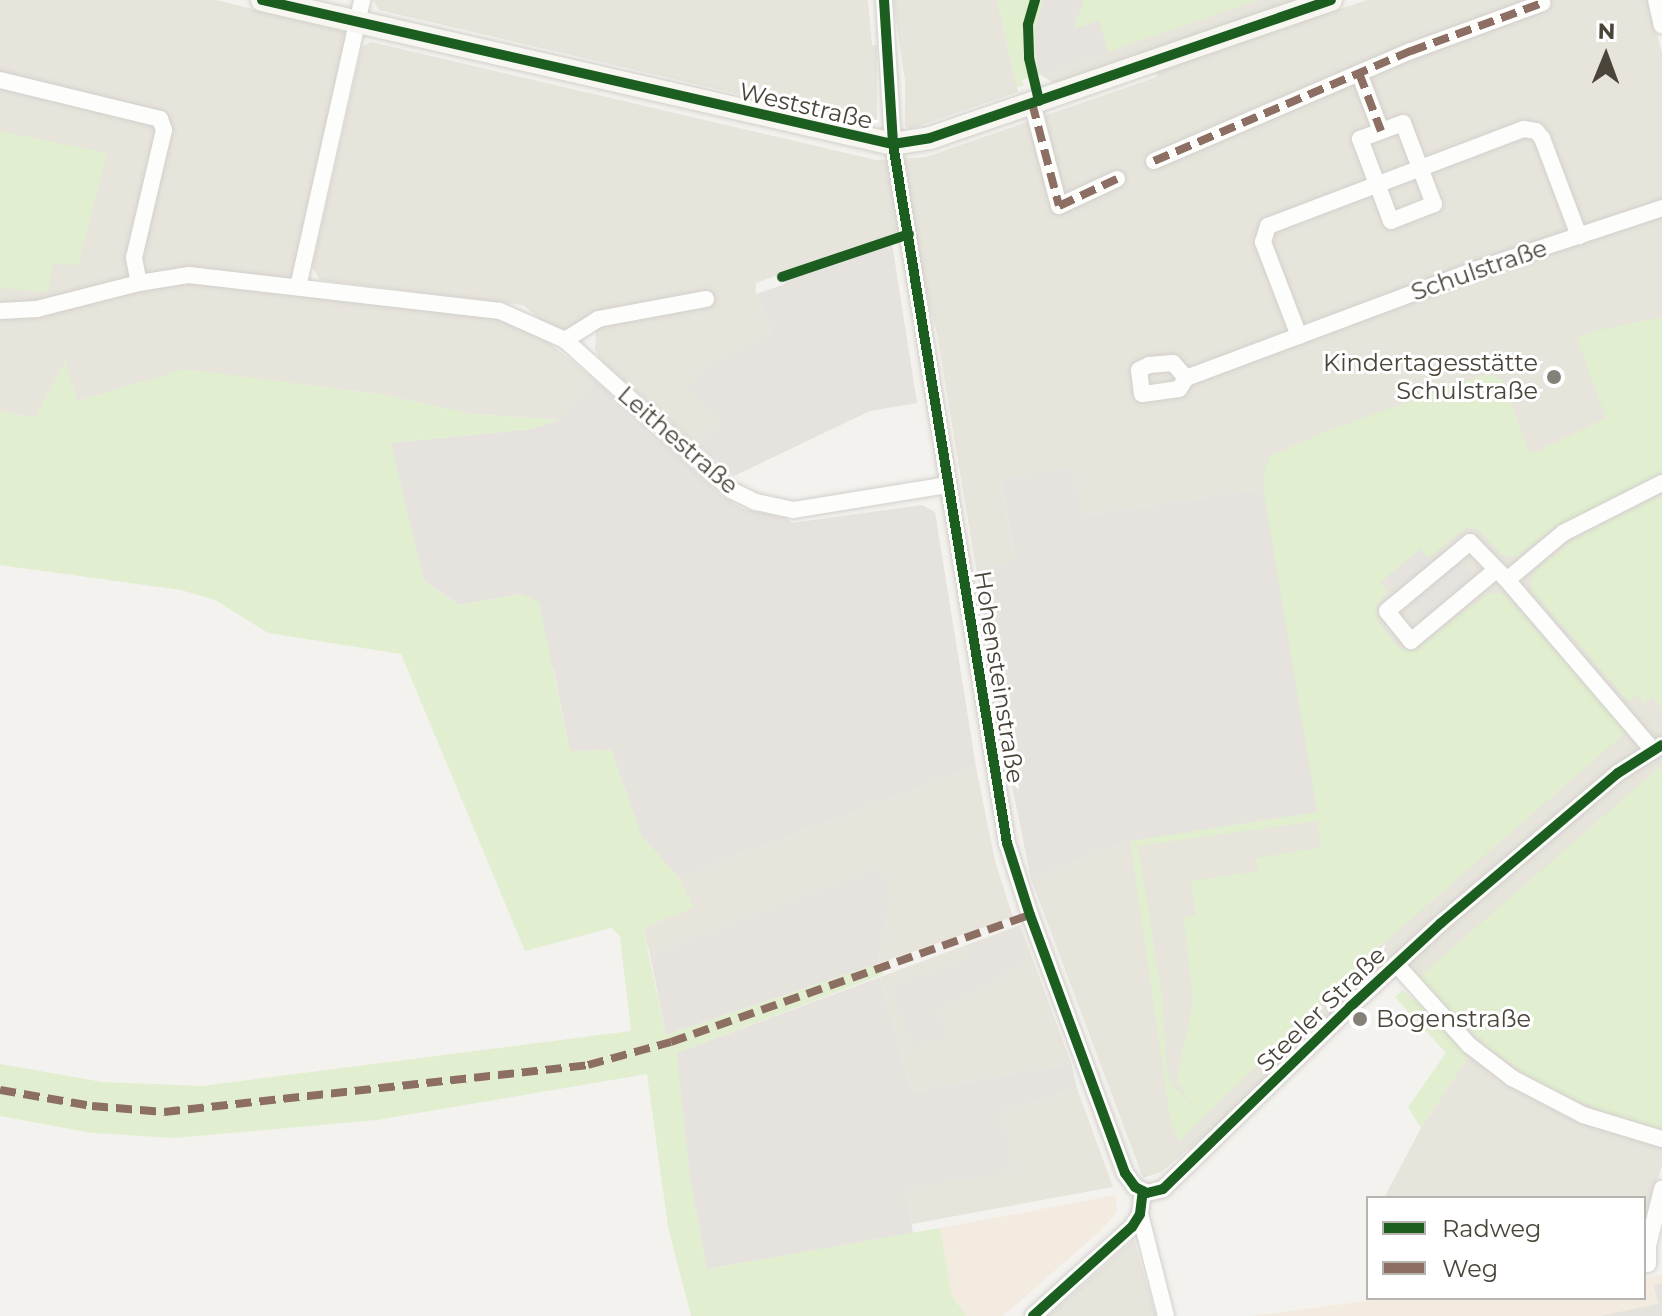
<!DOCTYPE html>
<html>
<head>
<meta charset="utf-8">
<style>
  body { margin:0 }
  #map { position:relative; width:1662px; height:1316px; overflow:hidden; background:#f4f2ee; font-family:Montserrat,sans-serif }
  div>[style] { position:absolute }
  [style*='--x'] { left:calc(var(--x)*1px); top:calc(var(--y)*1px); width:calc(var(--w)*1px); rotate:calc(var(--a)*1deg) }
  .residential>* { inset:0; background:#e7e4dc }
  .commercial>* { inset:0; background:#f3ebdf }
  .industrial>* { inset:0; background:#e6e2de }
  .green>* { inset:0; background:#e1eecf }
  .parking>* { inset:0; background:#e6e3df }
  .roads { filter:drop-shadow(0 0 2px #d2d0cb) drop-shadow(0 0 2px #d2d0cb) }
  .street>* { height:16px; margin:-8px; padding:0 8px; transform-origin:8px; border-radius:8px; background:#fdfdfc }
  .secondary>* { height:22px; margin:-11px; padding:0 11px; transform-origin:11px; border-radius:11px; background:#f7f6f1 }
  .quiet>* { height:8px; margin-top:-4px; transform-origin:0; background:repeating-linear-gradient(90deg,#8d6e63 0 16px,transparent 0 24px) }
  .cycleway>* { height:10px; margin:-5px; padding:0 5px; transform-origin:5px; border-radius:5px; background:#1b5e20 }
  .dots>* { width:22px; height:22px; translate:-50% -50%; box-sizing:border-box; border:4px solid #fff; border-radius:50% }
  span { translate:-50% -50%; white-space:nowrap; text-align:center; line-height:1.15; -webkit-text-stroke:6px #fff; paint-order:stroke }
  .street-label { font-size:24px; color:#4b4439 }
  .poi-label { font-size:24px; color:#4b4439 }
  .right { translate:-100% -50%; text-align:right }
  .left { translate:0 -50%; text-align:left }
  .legend { position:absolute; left:1366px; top:1196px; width:280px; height:104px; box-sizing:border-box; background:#fff; border:2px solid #b7b4b0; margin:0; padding:10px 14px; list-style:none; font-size:24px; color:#4b4439 }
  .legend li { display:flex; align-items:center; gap:16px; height:40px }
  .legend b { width:40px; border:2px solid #b7b4b0 }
  .north { position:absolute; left:1566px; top:16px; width:80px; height:80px; -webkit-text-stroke:6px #fff; paint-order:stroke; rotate:1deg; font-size:22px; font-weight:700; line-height:32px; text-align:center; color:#4b4439 }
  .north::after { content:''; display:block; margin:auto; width:28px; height:36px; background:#4b4439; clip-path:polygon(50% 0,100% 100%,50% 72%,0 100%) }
</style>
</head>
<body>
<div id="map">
  <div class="residential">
    <i style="clip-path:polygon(0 0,216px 0,351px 33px,298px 286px,499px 318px,536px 332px,595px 380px,559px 420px,472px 414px,379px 394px,185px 370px,77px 401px,65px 362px,35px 418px,0 411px)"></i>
    <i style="clip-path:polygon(373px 0,868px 0,872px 45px,877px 45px,877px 119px,871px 125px,379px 10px)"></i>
    <i style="clip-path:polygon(893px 0,997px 0,1018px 92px,910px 129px,905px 126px,905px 81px)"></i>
    <i style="clip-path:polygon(1044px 0,1306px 0,1059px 86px,1039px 74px,1034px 49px)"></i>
    <i style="clip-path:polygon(1367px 0,1649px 0,1662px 53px,1662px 1166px,1644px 1222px,1644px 1198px,1384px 1198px,1421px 1128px,1470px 1054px,1398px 975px,1161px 1172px,1143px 1178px,1031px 879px,1128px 841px,1263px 488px,1082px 516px,1001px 480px,1015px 562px,976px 568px,937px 334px,910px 234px,833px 261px,829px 256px,756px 283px,756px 294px,773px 334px,688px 390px,725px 421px,696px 444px,600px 359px,595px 349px,597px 317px,565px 340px,523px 305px,320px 280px,312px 267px,362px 47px,371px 42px,876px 160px,926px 157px,1157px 77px,1156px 70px)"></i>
    <i style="clip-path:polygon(976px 767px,995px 861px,1013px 917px,877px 964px,891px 899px,788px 904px,650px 955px,643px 928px,693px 907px,678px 877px)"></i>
    <i style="clip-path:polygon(1020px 925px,1071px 1063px,912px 1092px,880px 977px)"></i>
    <i style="clip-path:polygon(1077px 1088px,1113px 1187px,912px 1224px,905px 1188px,1002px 1107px,1040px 1102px)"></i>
    <i style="clip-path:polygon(1134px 1240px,1156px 1316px,1048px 1316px)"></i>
  </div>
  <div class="commercial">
    <i style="clip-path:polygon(1116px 1195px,1117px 1212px,1099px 1232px,1003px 1316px,966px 1316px,952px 1296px,940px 1228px)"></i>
    <i style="clip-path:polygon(1662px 1274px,1662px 1316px,1250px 1316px,1390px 1298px,1644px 1298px,1644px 1279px)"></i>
  </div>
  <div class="industrial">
    <i style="clip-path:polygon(892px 243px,917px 403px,870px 411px,734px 476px,696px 444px,724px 421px,687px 389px,705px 367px,773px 334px,756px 294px,785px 284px,784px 279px)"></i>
    <i style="clip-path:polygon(595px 380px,723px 497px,744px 509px,786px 518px,792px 523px,922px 505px,935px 512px,976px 767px,678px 877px,642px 837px,611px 750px,570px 751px,554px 671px,522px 594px,459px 605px,424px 581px,390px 443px,532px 429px,559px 420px)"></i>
    <i style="clip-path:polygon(1073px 468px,1082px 516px,1263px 488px,1317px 812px,1128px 841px,1031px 879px,1009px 771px,976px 568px,1015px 561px,1001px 479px)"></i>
    <i style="clip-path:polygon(880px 868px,891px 899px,877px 964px,666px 1035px,650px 955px)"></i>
    <i style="clip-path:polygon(880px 977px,912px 1092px,1071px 1063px,1077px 1088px,1040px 1102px,1002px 1107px,1011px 1172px,906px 1188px,913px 1233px,707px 1269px,690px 1179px,676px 1053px)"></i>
  </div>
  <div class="green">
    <i style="clip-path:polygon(997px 0,1044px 0,1034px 49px,1039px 74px,1022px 80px,1024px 85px,1017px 88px)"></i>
    <i style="clip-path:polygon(1084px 0,1257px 0,1108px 52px,1099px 21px,1072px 30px)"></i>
    <i style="clip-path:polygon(0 131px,107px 153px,78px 265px,53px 264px,48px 292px,0 288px)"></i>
    <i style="clip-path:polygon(evenodd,1662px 317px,1662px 472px,1557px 526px,1515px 557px,1502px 555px,1478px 529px,1466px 528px,1428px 558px,1421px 550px,1380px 582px,1388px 593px,1376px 606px,1378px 622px,1398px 647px,1415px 651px,1487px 594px,1503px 593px,1623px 727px,1624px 734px,1371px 954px,1179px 1141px,1171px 1124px,1130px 841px,1317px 812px,1263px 488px,1264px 471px,1271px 456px,1326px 431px,1487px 374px,1502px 380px,1529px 451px,1536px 452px,1606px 418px,1577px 339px,1594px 331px,1662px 317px,1317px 821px,1321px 848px,1256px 858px,1258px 871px,1191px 881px,1196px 915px,1184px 918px,1193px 1003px,1176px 1082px,1197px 1108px,1173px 1086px,1167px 1073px,1162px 997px,1138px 846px,1317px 821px)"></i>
    <i style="clip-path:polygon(65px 361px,77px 401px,185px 369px,379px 394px,472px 414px,559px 420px,532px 429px,391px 443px,424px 581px,459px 605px,522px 594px,539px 602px,570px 751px,611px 750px,642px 836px,678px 877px,694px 907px,643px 928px,666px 1035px,877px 964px,884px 974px,677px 1053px,690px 1179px,707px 1269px,940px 1228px,952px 1296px,966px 1316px,691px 1316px,668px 1227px,647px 1074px,377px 1120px,174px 1138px,92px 1133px,0 1116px,0 1064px,102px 1082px,202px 1086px,631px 1031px,620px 936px,611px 928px,525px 951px,401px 654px,268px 633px,215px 600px,181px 590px,0 565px,0 411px,35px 418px)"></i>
    <i style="clip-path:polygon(1662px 495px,1662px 706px,1661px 708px,1652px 697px,1644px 703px,1637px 694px,1629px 702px,1533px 592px,1531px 583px,1534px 572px,1574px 539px)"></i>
    <i style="clip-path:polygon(1662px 765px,1662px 1130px,1608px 1113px,1541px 1084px,1486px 1046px,1419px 977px)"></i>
    <i style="clip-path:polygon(1402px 990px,1432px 1014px,1470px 1054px,1421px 1128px,1408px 1107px,1446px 1053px,1395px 997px)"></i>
  </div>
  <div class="parking">
    <i style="clip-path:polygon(1044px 0,1084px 0,1073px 29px,1099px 21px,1108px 52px,1039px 74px,1035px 30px)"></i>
    <i style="clip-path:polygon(1421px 549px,1440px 573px,1460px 558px,1476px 578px,1428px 620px,1409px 599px,1393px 590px,1384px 579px)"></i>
    <i style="clip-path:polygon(1052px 552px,1049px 564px,994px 579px,1001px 623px,989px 625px,980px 568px)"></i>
    <i style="clip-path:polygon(849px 557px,861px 629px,871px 645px,954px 631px,975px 765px,945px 771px,926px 647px,871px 656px,865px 662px,882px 767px,845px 777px,809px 558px)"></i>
    <i style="clip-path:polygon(1019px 927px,1027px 961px,938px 1009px,946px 1036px,911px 1049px,891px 987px,970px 958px,966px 947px)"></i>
    <i style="clip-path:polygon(1662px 1283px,1662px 1316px,1599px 1316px,1658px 1304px,1654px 1285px)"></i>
  </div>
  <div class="roads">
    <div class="street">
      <i style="--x:884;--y:0;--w:144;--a:86.4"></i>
      <i style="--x:893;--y:144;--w:708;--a:80.74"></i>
      <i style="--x:1007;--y:843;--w:76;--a:72.3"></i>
      <i style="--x:1030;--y:915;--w:275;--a:69.8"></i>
      <i style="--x:1125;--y:1173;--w:17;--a:54"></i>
      <i style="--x:1135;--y:1187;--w:13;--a:27"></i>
      <i style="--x:1147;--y:1193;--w:16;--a:-14"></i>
      <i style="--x:1163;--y:1189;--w:261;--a:-44.2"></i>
      <i style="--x:1350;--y:1007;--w:124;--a:-42.7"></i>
      <i style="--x:1441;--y:923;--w:232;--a:-40.3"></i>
      <i style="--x:1618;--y:773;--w:52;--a:-32.5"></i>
      <i style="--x:1656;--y:0;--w:26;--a:77"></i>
      <i style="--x:1359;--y:73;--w:62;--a:69.2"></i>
      <i style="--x:0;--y:80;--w:165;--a:13.7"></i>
      <i style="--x:160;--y:119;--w:12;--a:70"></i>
      <i style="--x:164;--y:130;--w:131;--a:103.2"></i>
      <i style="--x:134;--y:258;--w:25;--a:79"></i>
      <i style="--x:1032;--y:103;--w:106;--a:75.3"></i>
      <i style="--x:1059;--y:206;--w:64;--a:-25"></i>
      <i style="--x:1403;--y:123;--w:87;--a:69.1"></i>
      <i style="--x:1434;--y:204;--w:46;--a:158.4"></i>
      <i style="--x:1391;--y:221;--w:88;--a:-110.7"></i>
      <i style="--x:1360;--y:139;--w:46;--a:-20.4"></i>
      <i style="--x:1154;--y:161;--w:280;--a:-23.2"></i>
      <i style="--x:1411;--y:51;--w:140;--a:-20.1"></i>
      <i style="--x:298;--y:287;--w:294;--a:-77.4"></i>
      <i style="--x:0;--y:311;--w:37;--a:-3"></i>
      <i style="--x:37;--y:309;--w:105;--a:-14.3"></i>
      <i style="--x:139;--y:283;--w:51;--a:-9.1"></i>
      <i style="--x:189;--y:275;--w:313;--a:6.6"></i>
      <i style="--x:500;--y:311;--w:71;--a:24"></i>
      <i style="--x:565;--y:340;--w:224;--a:42.1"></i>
      <i style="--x:731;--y:490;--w:28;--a:26"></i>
      <i style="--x:756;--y:502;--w:38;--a:12"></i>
      <i style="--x:793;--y:510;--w:157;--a:-9.2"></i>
      <i style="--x:1299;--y:336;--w:101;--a:-111"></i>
      <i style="--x:1263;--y:242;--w:17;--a:-73"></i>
      <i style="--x:1268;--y:226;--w:274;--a:-20.8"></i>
      <i style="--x:1524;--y:129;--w:12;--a:9"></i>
      <i style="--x:1536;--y:131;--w:9;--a:49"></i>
      <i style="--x:1542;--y:138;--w:105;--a:69.3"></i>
      <i style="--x:565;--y:340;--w:39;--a:-32"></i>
      <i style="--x:598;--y:319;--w:110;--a:-10.5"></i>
      <i style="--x:1186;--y:378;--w:13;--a:122"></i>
      <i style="--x:1179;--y:389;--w:37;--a:172"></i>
      <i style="--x:1142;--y:394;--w:24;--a:-97"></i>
      <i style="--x:1139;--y:370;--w:11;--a:-27"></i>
      <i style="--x:1149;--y:365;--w:24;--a:-5"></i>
      <i style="--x:1173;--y:363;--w:20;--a:49"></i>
      <i style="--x:1186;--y:378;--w:312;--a:-20.5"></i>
      <i style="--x:1478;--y:269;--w:194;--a:-18.3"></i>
      <i style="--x:1496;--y:570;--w:111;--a:140.1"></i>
      <i style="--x:1411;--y:641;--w:38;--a:-129"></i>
      <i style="--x:1387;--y:611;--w:108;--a:-39.7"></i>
      <i style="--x:1470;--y:542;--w:53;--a:45.8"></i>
      <i style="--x:1507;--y:580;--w:223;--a:49.4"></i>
      <i style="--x:1507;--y:580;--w:73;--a:-40"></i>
      <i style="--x:1563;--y:533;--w:111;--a:-26.8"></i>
      <i style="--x:1396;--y:964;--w:109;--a:48"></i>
      <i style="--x:1469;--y:1045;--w:54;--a:37.5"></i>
      <i style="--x:1512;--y:1078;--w:80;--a:27.5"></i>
      <i style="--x:1583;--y:1115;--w:83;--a:16.9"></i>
      <i style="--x:1140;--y:1214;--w:105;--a:75.7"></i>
      <i style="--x:1648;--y:1264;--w:18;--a:-90"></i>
      <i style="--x:1648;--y:1246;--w:59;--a:-76.2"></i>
      <i style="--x:1033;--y:1316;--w:133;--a:-42"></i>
      <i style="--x:1132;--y:1227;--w:15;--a:-58"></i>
      <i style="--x:1140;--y:1214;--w:23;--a:-83"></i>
    </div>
    <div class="secondary">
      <i style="--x:262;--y:0;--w:647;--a:12.86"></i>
      <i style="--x:893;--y:144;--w:37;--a:-9"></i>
      <i style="--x:930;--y:138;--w:424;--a:-19"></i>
    </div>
  </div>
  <div class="quiet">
    <i style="--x:1359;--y:73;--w:62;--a:69.2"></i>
    <i style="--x:1032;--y:103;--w:106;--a:75.3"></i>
    <i style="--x:1059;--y:206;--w:64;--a:-25"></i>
    <i style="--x:1154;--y:161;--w:280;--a:-23.2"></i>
    <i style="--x:1411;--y:51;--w:140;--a:-20.1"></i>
    <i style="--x:0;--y:1090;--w:93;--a:9.9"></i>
    <i style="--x:92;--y:1106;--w:72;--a:4.8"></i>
    <i style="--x:164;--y:1112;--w:427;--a:-6.3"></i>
    <i style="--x:588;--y:1065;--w:86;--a:-15.5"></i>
    <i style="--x:671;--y:1042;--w:381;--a:-19.5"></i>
  </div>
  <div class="cycleway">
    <i style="--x:262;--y:0;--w:647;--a:12.86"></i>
    <i style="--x:893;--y:144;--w:37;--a:-9"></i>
    <i style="--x:930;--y:138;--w:424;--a:-19"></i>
    <i style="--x:884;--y:0;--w:144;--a:86.4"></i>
    <i style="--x:893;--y:144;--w:708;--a:80.74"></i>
    <i style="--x:1007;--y:843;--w:76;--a:72.3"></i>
    <i style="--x:1030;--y:915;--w:275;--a:69.8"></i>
    <i style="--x:1125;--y:1173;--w:17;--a:54"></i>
    <i style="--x:1135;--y:1187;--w:13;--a:27"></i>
    <i style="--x:1147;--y:1193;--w:16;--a:-14"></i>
    <i style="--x:1163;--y:1189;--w:261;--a:-44.2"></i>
    <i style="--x:1350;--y:1007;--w:124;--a:-42.7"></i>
    <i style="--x:1441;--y:923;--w:232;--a:-40.3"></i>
    <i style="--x:1618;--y:773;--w:52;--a:-32.5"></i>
    <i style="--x:1035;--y:0;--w:26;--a:106"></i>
    <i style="--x:1028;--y:25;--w:33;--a:88"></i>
    <i style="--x:1029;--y:58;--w:44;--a:76.9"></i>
    <i style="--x:782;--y:277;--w:134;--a:-18.7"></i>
    <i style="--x:1033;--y:1316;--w:133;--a:-42"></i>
    <i style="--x:1132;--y:1227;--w:15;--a:-58"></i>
    <i style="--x:1140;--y:1214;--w:23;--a:-83"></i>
  </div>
  <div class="dots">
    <i style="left:1554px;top:377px;background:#868178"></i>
    <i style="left:1360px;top:1019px;background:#868178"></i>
  </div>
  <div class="street-label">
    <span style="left:806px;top:106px;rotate:13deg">Weststraße</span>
    <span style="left:1479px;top:270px;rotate:-19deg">Schulstraße</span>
    <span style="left:678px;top:440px;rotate:41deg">Leithestraße</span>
    <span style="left:999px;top:677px;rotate:81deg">Hohensteinstraße</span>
    <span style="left:1321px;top:1009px;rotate:-44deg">Steeler Straße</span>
  </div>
  <div class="poi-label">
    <span class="right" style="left:1538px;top:377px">Kindertagesstätte<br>Schulstraße</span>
    <span class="left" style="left:1376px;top:1019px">Bogenstraße</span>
  </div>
  <ul class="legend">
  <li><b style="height:10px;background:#1b5e20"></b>Radweg</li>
  <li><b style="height:10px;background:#8d6e63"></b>Weg</li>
  </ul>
  <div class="north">N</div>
</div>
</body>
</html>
